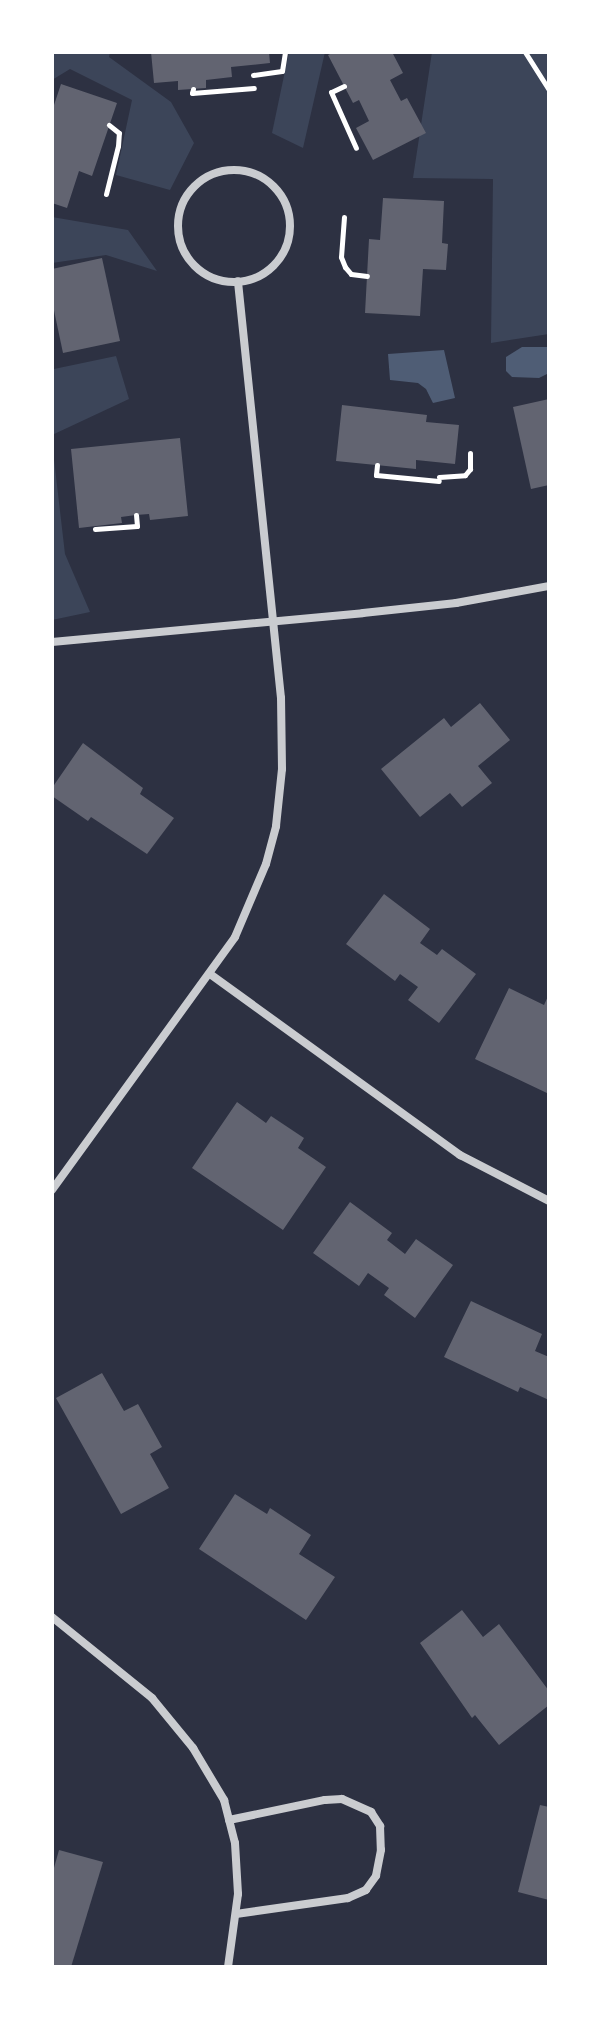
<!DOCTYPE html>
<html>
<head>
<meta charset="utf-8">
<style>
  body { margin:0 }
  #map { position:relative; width:601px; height:2019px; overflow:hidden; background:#2d3142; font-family:"Nunito Sans",sans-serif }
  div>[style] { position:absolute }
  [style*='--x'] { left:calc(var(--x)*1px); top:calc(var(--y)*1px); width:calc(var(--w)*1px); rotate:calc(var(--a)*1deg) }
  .green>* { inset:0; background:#3c4559 }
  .water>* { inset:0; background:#4f5d75 }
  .building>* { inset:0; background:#626471 }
  .path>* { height:5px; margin:-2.5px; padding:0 2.5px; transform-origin:2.5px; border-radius:2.5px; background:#fff }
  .minor>* { height:8px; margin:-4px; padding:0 4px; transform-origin:4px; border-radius:4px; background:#caccd0 }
  .minor>.ring { margin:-4px; padding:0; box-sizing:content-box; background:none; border:8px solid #caccd0; border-radius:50% }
  span { translate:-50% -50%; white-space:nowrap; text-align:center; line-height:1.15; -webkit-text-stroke:8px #fff; paint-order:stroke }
  .frame { position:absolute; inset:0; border:54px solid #fff; pointer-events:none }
</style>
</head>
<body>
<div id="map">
  <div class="green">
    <i style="clip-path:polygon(52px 52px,110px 52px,109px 57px,171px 102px,194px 143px,170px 190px,116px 175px,132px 100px,70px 69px,52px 80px)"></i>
    <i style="clip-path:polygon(289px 52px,325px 52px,303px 148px,272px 133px)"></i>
    <i style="clip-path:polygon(432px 52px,549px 52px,549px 334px,491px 343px,493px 179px,413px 178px)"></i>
    <i style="clip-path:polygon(52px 217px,128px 230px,157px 271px,106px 255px,52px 263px)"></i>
    <i style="clip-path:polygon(116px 356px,129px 399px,52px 435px,52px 365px,54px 369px)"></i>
    <i style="clip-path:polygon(52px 442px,65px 554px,90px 612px,52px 620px)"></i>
  </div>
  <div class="water">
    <i style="clip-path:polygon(522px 347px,549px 347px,549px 373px,539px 378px,512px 377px,506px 371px,506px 357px)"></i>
    <i style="clip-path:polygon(444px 350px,455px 398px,433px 403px,426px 389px,418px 383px,390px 380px,388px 354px)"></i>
  </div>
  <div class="building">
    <i style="clip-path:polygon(151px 52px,269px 52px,270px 63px,231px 67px,232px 77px,206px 80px,206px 88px,178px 90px,178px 81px,154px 83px)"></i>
    <i style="clip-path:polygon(334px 52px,392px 52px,403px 73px,390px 80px,401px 101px,407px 98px,426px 133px,373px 160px,356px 128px,369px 121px,359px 100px,353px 103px,328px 55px)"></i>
    <i style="clip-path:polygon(61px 84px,117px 103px,92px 176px,79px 171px,67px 208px,52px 203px,52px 111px)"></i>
    <i style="clip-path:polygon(383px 198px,444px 201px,442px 243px,448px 244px,446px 270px,423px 269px,420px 316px,365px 313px,369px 239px,380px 240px)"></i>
    <i style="clip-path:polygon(102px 258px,120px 341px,63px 353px,52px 301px,52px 269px)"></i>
    <i style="clip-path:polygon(549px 399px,549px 485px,531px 489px,513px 407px)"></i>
    <i style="clip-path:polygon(342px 405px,427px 415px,426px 422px,459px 425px,455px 464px,416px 460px,416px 469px,336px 461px)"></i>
    <i style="clip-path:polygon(180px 438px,188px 516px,150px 520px,149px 514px,136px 515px,121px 517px,122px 523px,79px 528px,71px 449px)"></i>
    <i style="clip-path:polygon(480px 703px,510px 740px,478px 766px,492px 783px,462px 807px,450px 793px,420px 817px,381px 769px,444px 718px,451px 727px)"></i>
    <i style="clip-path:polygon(83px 743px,143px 788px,140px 794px,174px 818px,147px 854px,91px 817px,88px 821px,52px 796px,52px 788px)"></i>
    <i style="clip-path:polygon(384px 894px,430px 929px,420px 943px,437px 955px,442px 949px,476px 974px,439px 1023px,408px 1000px,418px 987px,400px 974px,395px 981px,346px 944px)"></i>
    <i style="clip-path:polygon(509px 988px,544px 1005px,549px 994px,549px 1094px,475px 1059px)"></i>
    <i style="clip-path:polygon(237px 1102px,266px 1123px,271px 1116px,304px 1138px,298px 1148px,326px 1167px,283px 1230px,192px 1168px)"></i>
    <i style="clip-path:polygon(350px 1202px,392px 1233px,387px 1240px,405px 1254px,416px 1239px,453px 1265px,415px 1318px,384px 1295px,389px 1288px,368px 1273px,359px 1286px,313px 1253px)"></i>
    <i style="clip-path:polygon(471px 1301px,542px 1334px,535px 1351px,549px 1357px,549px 1400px,520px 1387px,518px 1392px,444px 1357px)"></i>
    <i style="clip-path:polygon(102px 1373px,124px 1411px,138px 1404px,162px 1447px,150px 1454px,169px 1488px,121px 1514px,56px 1398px)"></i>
    <i style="clip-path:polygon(235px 1494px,267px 1514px,270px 1508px,311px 1535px,299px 1554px,335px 1577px,306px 1620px,199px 1549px)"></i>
    <i style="clip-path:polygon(462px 1610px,483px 1637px,499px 1624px,549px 1691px,549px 1705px,499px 1745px,475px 1715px,472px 1718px,420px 1643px)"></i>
    <i style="clip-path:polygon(540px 1805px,549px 1807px,549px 1900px,518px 1892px)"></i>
    <i style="clip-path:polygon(59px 1850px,103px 1862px,71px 1967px,52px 1967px,52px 1875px)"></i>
  </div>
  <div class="path">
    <i style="--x:525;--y:52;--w:45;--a:57.7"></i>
    <i style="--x:253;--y:75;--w:29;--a:-8"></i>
    <i style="--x:282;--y:71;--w:19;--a:-81"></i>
    <i style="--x:344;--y:86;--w:14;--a:155"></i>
    <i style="--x:331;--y:92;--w:61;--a:65.9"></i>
    <i style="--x:193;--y:89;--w:4;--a:104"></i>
    <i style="--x:192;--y:93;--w:62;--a:-4.6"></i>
    <i style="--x:106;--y:194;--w:49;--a:-76"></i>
    <i style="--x:118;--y:146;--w:13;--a:-86"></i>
    <i style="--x:119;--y:133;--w:13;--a:-141"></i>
    <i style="--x:344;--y:217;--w:40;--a:94.3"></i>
    <i style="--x:341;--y:257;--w:11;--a:68"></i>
    <i style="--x:345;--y:267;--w:9;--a:49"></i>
    <i style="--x:351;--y:274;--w:16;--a:7"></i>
    <i style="--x:377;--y:465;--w:10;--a:96"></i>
    <i style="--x:376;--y:475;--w:63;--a:5.4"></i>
    <i style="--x:439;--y:477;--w:26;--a:-4"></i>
    <i style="--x:465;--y:475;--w:8;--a:-50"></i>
    <i style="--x:470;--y:469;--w:16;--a:-90"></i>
    <i style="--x:95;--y:529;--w:42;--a:-4.1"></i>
    <i style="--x:137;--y:526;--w:11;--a:-95"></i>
  </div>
  <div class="minor">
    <i class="ring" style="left:178px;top:170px;width:104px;height:104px"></i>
    <i style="--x:52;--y:642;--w:312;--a:-5.3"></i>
    <i style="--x:363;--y:613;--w:94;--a:-6.1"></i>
    <i style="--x:456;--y:603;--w:95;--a:-10.4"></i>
    <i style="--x:210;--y:974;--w:309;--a:35.9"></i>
    <i style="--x:460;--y:1155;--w:100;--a:27.3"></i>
    <i style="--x:52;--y:1190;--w:312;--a:-54.1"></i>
    <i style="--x:235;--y:937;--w:79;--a:-67"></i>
    <i style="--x:266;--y:864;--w:39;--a:-75"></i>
    <i style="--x:276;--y:826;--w:57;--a:-84"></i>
    <i style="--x:282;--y:769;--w:71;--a:-90.8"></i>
    <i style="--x:281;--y:698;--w:419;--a:-95.9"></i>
    <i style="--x:52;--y:1617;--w:129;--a:39"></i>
    <i style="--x:152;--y:1698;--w:65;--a:50.6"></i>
    <i style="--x:193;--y:1748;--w:61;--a:59.2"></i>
    <i style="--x:224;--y:1800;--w:44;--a:75.7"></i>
    <i style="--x:235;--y:1843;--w:51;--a:86.6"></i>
    <i style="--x:238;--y:1894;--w:74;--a:97.8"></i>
    <i style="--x:229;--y:1820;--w:98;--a:-11.8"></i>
    <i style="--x:325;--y:1800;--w:17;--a:-3"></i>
    <i style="--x:342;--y:1799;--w:32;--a:24"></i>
    <i style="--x:371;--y:1812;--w:17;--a:57"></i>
    <i style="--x:380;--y:1826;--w:24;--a:88"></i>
    <i style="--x:381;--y:1850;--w:26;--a:101"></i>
    <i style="--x:376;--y:1876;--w:17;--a:126"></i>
    <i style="--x:366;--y:1890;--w:20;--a:156"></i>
    <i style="--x:348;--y:1898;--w:113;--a:171.9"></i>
  </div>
  <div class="frame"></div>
</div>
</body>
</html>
